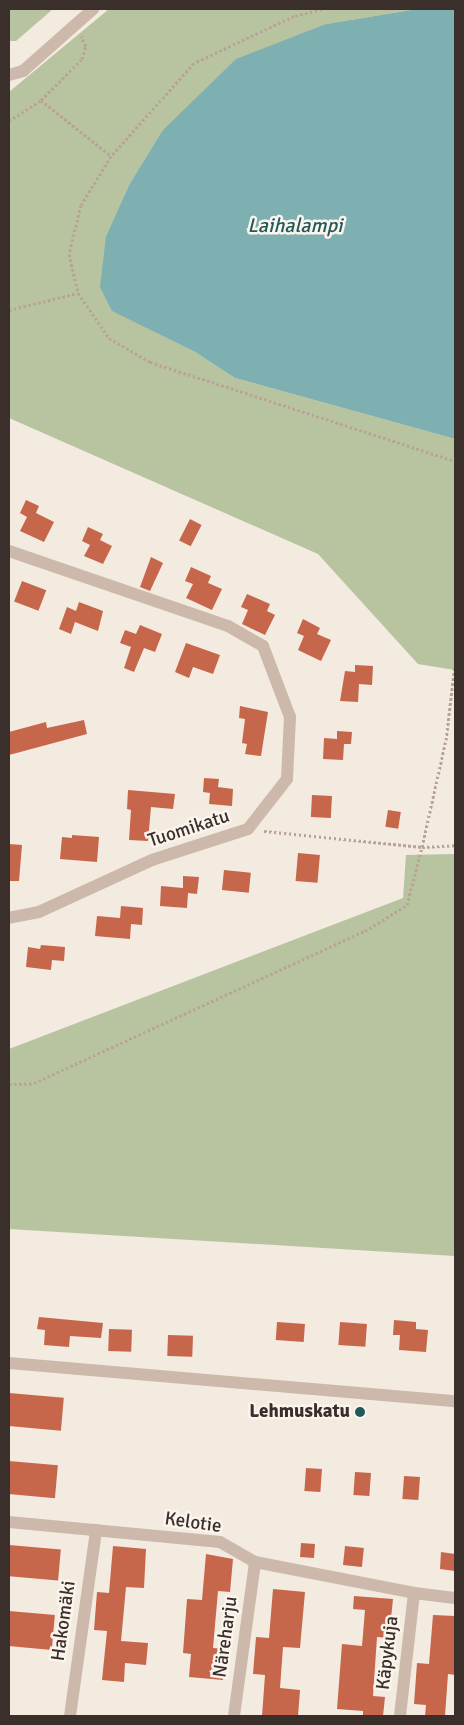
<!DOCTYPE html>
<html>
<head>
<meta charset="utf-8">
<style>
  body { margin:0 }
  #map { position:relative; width:464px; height:1725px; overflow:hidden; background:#f3eae0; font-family:Signika,sans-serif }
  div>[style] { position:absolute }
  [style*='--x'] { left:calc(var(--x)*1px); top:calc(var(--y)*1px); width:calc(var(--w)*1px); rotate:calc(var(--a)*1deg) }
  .green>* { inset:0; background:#b8c3a0 }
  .water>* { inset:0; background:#7fb0b1 }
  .building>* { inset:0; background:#c6664b; transform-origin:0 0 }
  .path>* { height:3px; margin-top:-1.5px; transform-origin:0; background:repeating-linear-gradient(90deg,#b8a396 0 2.5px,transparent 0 5px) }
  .minor>* { height:12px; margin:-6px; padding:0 6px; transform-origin:6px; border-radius:6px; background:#ccb9ab }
  .dots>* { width:14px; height:14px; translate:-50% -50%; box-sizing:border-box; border:2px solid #fbf4ed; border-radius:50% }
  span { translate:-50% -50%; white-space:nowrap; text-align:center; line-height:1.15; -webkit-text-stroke:5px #fbf4ed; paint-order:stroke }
  .street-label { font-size:19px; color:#3a2f2b }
  .poi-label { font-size:19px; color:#3a2f2b; font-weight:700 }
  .right { translate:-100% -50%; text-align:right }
  .water-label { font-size:20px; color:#1f595c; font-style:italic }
  .frame { position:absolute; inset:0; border:10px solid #3a2f2b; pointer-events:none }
</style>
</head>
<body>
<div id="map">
  <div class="green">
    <i style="clip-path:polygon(9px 9px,53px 9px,16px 41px,9px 41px)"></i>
    <i style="clip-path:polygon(109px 9px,417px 9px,326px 24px,162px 131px,129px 185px,106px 236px,113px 311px,195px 352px,235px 378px,455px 439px,455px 670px,418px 664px,318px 554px,9px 418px,9px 92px)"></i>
    <i style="clip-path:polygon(455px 854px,455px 1256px,9px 1229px,9px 1049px,403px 898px,406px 855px)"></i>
  </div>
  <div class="water">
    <i style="clip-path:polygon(417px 9px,455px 9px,455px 439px,235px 378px,195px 352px,112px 311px,100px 287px,106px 236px,129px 185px,162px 131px,236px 59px,326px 24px)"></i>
  </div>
  <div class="building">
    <i style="clip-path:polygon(26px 500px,39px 506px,36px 513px,54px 522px,44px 542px,20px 531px,27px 517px,20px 513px)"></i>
    <i style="left:190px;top:519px;width:13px;height:24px;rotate:27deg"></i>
    <i style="clip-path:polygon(88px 527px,103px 534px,100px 540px,112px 546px,103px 564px,84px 556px,90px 545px,82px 541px)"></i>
    <i style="clip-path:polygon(151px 557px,163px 563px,150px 591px,140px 587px)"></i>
    <i style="clip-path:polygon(191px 567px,211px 576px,208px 583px,222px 589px,212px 610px,186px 598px,193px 584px,185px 581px)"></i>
    <i style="left:22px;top:581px;width:26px;height:22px;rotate:21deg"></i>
    <i style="clip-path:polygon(247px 594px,270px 604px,267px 611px,275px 615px,265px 635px,242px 624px,248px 610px,241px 607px)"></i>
    <i style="clip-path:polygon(79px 602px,103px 611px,98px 631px,75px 622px,71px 634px,59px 629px,67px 607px,76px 611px)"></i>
    <i style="clip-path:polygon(303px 619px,320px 628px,317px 634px,331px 640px,321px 661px,298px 650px,304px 636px,297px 633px)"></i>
    <i style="clip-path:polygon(140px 625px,162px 634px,155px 652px,144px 648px,134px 672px,124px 668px,131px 647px,120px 643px,125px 630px,136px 634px)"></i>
    <i style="clip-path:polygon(186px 643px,220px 655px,213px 674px,193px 667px,189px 678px,175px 672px)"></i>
    <i style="clip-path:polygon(355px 665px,373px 666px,372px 685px,359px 684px,358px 702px,340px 701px,345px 671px,355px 672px)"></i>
    <i style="clip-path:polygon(240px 706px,268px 712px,261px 756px,245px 754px,247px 744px,242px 743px,245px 719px,239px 718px)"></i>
    <i style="clip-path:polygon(84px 720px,87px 734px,9px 755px,9px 732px,46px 722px,47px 728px)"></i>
    <i style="clip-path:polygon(337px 731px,352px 732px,351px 744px,344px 744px,343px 760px,323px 759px,324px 738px,337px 739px)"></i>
    <i style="clip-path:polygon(204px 778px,219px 779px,218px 787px,233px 789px,232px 806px,209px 804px,210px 793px,203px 792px)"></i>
    <i style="clip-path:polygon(128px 790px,175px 794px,173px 809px,151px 807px,148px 841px,129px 840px,131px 810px,127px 809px)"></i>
    <i style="left:312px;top:795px;width:20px;height:22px;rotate:3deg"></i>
    <i style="left:388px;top:810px;width:13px;height:17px;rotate:9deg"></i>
    <i style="clip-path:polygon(72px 835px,99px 837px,97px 862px,60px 859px,62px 837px,72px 838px)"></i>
    <i style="clip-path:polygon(9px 844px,22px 845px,19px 881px,9px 881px)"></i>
    <i style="left:298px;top:853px;width:22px;height:28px;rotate:5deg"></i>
    <i style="left:224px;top:870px;width:27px;height:20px;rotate:6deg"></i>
    <i style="clip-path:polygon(183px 876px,199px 877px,197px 894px,188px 893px,187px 908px,160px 906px,161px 886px,183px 888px)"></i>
    <i style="clip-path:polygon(121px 906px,143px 908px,142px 925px,131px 924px,130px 939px,95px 936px,97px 916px,120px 918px)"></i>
    <i style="clip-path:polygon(41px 945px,65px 947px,64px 961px,52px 960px,51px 970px,26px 967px,28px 947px,40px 949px)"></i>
    <i style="clip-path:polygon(39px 1317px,103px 1323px,101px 1338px,70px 1336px,69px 1347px,44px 1345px,45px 1330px,37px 1329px)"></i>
    <i style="clip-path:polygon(394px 1320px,416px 1322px,416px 1329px,428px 1330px,426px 1352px,399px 1350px,400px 1335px,393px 1335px)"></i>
    <i style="left:277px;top:1322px;width:28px;height:18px;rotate:4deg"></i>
    <i style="left:340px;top:1322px;width:27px;height:23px;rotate:4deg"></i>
    <i style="left:109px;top:1329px;width:23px;height:22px;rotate:2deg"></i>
    <i style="left:168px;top:1335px;width:25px;height:21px;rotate:2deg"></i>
    <i style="left:9px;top:1393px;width:55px;height:33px;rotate:5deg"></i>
    <i style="left:9px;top:1461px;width:49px;height:33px;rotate:5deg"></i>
    <i style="left:306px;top:1468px;width:16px;height:23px;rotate:4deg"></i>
    <i style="left:355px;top:1472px;width:16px;height:23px;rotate:4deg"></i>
    <i style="left:404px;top:1476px;width:16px;height:23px;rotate:4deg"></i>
    <i style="left:301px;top:1543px;width:14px;height:14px;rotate:4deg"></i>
    <i style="left:9px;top:1545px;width:52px;height:31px;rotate:5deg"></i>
    <i style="clip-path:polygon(113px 1546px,146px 1549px,144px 1588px,126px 1587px,121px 1641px,148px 1643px,146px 1665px,125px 1663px,124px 1682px,102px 1680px,107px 1631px,94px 1630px,97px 1592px,109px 1593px)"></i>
    <i style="left:345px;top:1546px;width:19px;height:19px;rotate:6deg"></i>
    <i style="clip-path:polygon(441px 1552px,455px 1554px,455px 1571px,440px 1569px)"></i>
    <i style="clip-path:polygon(206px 1554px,233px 1559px,230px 1592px,218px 1591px,213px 1648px,226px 1649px,223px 1680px,189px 1677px,191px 1654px,183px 1653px,187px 1599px,202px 1600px)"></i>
    <i style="clip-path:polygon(273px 1589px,305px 1592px,300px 1648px,283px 1647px,280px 1688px,300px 1690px,298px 1716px,262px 1716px,265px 1675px,253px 1674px,256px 1637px,269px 1638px)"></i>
    <i style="clip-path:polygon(354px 1596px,393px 1599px,389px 1638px,377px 1637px,373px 1696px,385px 1697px,383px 1716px,363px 1716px,363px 1711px,337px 1709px,342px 1644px,362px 1646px,365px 1610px,353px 1609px)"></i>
    <i style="left:9px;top:1611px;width:46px;height:35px;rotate:5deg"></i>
    <i style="clip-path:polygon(433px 1615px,455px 1616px,455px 1675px,448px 1674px,445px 1716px,425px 1716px,426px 1705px,414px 1704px,417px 1663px,429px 1664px)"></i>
  </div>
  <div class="path">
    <i style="--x:322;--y:9;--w:29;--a:166"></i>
    <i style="--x:294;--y:16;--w:110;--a:154.8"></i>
    <i style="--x:194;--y:63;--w:125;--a:131.7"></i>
    <i style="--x:111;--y:156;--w:57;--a:121.5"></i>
    <i style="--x:81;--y:205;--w:50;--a:103.8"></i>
    <i style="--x:69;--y:254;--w:40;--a:77"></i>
    <i style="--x:78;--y:293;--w:55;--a:55.4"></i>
    <i style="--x:109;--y:338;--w:48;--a:30.3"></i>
    <i style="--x:150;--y:362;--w:321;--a:18"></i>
    <i style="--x:41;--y:100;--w:90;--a:38.7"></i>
    <i style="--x:9;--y:121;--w:38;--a:-33"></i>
    <i style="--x:41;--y:100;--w:58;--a:-45"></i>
    <i style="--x:82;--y:59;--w:14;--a:-73"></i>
    <i style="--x:86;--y:46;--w:11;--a:-117"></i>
    <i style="--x:9;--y:310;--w:71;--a:-13.8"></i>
    <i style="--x:264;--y:831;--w:159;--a:5.8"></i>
    <i style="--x:422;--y:847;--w:110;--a:-77.4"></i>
    <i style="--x:446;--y:740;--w:76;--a:-83.2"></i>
    <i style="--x:9;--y:1084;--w:25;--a:-2"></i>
    <i style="--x:34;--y:1083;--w:364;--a:-24.7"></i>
    <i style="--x:365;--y:931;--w:49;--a:-31.8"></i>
    <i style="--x:407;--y:905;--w:60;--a:-75.5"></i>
    <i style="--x:422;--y:847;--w:33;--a:-3"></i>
  </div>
  <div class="minor">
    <i style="--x:9;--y:75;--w:15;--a:-16"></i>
    <i style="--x:23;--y:71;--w:94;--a:-41.5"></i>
    <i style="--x:9;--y:551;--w:231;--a:18.9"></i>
    <i style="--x:228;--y:626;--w:40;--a:29.7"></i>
    <i style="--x:263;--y:646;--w:76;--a:69.2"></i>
    <i style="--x:290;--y:717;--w:62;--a:92.8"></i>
    <i style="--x:287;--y:779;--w:63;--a:128"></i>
    <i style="--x:248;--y:829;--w:101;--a:162.1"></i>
    <i style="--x:152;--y:860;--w:124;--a:155.3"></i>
    <i style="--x:39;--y:912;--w:31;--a:169"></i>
    <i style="--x:9;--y:1363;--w:448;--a:4.9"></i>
    <i style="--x:9;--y:1522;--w:212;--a:5.4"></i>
    <i style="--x:220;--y:1542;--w:40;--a:29.7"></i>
    <i style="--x:255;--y:1562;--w:162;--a:11"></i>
    <i style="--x:414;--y:1593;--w:41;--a:7"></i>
    <i style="--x:70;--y:1716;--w:188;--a:-82"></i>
    <i style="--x:234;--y:1716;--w:155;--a:-82.2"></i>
    <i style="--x:400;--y:1716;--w:124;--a:-83.5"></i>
  </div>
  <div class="dots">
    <i style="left:360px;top:1412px;background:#1f595c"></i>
  </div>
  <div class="street-label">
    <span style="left:189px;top:829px;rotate:-18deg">Tuomikatu</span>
    <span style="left:193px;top:1523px;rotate:8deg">Kelotie</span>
    <span style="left:64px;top:1621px;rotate:-82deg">Hakomäki</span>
    <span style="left:226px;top:1637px;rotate:-82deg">Näreharju</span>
    <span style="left:388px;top:1653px;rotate:-83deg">Käpykuja</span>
  </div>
  <div class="poi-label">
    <span class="right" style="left:350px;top:1412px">Lehmuskatu</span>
  </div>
  <div class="water-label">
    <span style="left:295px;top:225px">Laihalampi</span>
  </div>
  <div class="frame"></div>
</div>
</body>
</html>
